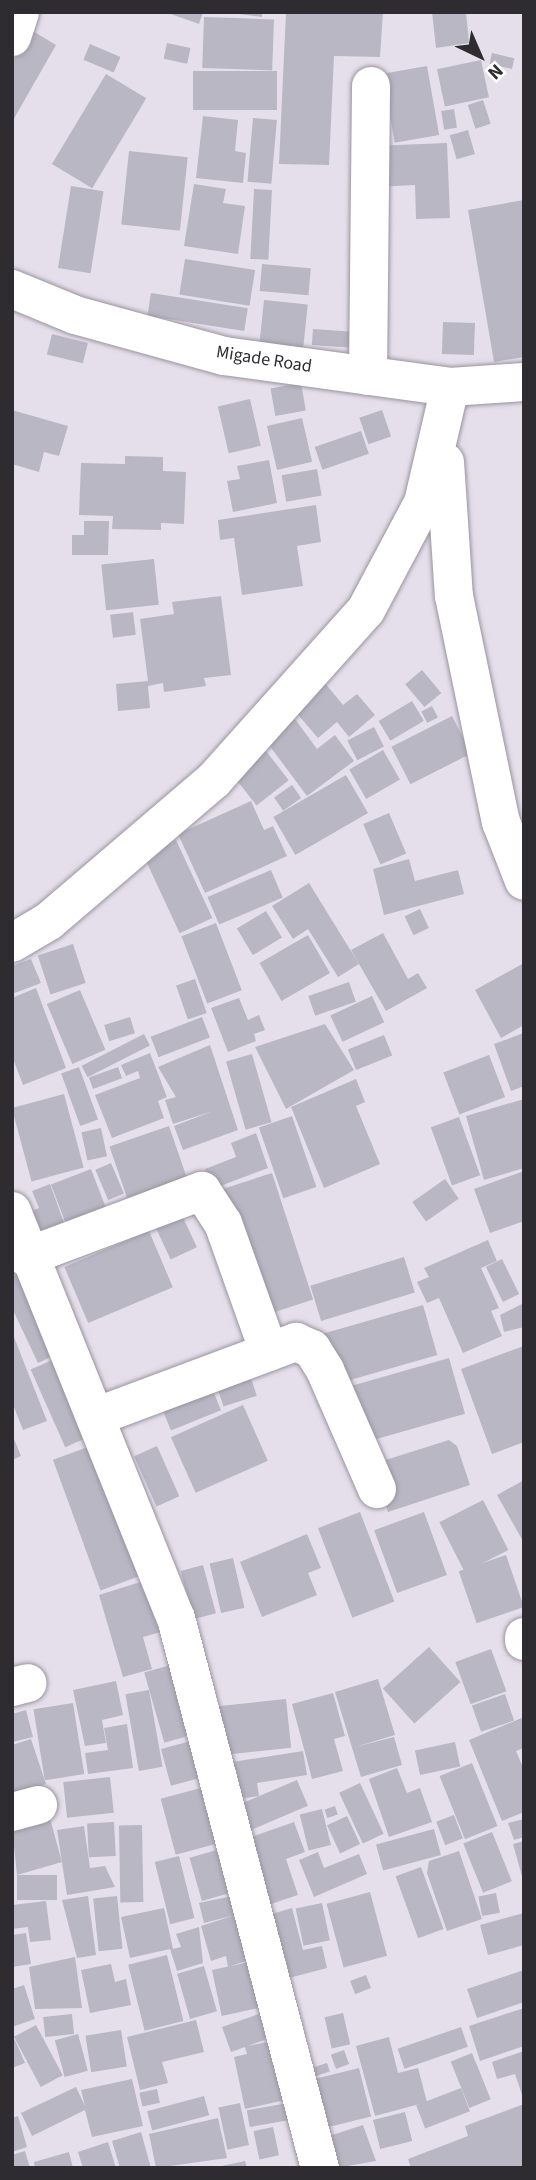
<!DOCTYPE html>
<html>
<head>
<meta charset="utf-8">
<style>
  body { margin:0 }
  #map { position:relative; width:536px; height:2180px; overflow:hidden; background:#e5dfec; font-family:"Source Sans 3",sans-serif }
  div>[style] { position:absolute }
  [style*='--x'] { left:calc(var(--x)*1px); top:calc(var(--y)*1px); width:calc(var(--w)*1px); rotate:calc(var(--a)*1deg) }
  .building>* { inset:0; background:#b9b7c4; transform-origin:0 0 }
  .roads { filter:drop-shadow(0 0 2px #99949f) drop-shadow(0 0 2px #99949f) }
  .minor>* { height:38px; margin:-19px; padding:0 19px; transform-origin:19px; border-radius:19px; background:#fff }
  span { translate:-50% -50%; white-space:nowrap; text-align:center; line-height:1.15; -webkit-text-stroke:6px #fff; paint-order:stroke }
  .street-label { font-size:18px; color:#2e2c31 }
  .frame { position:absolute; inset:0; border:14px solid #2e2c31; pointer-events:none }
  .north { position:absolute; left:445px; top:21px; width:70px; height:70px; -webkit-text-stroke:5px #fff; paint-order:stroke; rotate:136deg; font-size:19px; font-weight:700; line-height:28px; text-align:center; color:#2e2c31 }
  .north::after { content:''; display:block; margin:auto; width:24px; height:32px; background:#2e2c31; clip-path:polygon(50% 0,100% 100%,50% 72%,0 100%) }
</style>
</head>
<body>
<div id="map">
  <div class="building">
    <i style="clip-path:polygon(165px 12px,203px 12px,199px 24px)"></i>
    <i style="clip-path:polygon(223px 12px,262px 12px,262px 17px)"></i>
    <i style="clip-path:polygon(286px 12px,383px 12px,380px 57px,334px 56px,329px 165px,279px 164px)"></i>
    <i style="clip-path:polygon(432px 12px,466px 12px,469px 43px,436px 48px)"></i>
    <i style="left:204px;top:17px;width:70px;height:51px;rotate:2deg"></i>
    <i style="clip-path:polygon(31px 30px,56px 45px,12px 122px,12px 63px)"></i>
    <i style="left:167px;top:43px;width:24px;height:16px;rotate:12deg"></i>
    <i style="left:90px;top:44px;width:33px;height:17px;rotate:23deg"></i>
    <i style="left:492px;top:53px;width:23px;height:11px;rotate:13deg"></i>
    <i style="left:481px;top:60px;width:38px;height:45px;rotate:78deg"></i>
    <i style="left:427px;top:66px;width:70px;height:45px;rotate:80deg"></i>
    <i style="left:193px;top:71px;width:84px;height:39px"></i>
    <i style="left:106px;top:74px;width:47px;height:105px;rotate:31deg"></i>
    <i style="left:483px;top:100px;width:25px;height:16px;rotate:72deg"></i>
    <i style="left:454px;top:109px;width:19px;height:13px;rotate:81deg"></i>
    <i style="clip-path:polygon(203px 116px,238px 120px,235px 151px,246px 153px,243px 183px,196px 178px)"></i>
    <i style="left:253px;top:118px;width:24px;height:64px;rotate:5deg"></i>
    <i style="left:468px;top:130px;width:25px;height:19px;rotate:74deg"></i>
    <i style="clip-path:polygon(447px 143px,450px 218px,416px 219px,415px 185px,374px 187px,372px 146px)"></i>
    <i style="left:129px;top:151px;width:59px;height:74px;rotate:6deg"></i>
    <i style="clip-path:polygon(194px 184px,226px 189px,223px 203px,245px 206px,238px 254px,184px 246px)"></i>
    <i style="left:71px;top:186px;width:33px;height:83px;rotate:9deg"></i>
    <i style="left:254px;top:189px;width:18px;height:70px;rotate:3deg"></i>
    <i style="clip-path:polygon(524px 200px,524px 357px,494px 362px,468px 210px)"></i>
    <i style="left:185px;top:259px;width:71px;height:36px;rotate:9deg"></i>
    <i style="left:262px;top:264px;width:49px;height:27px;rotate:5deg"></i>
    <i style="left:151px;top:293px;width:98px;height:23px;rotate:9deg"></i>
    <i style="left:264px;top:300px;width:44px;height:54px;rotate:6deg"></i>
    <i style="left:443px;top:322px;width:32px;height:32px;rotate:2deg"></i>
    <i style="left:313px;top:329px;width:44px;height:16px;rotate:4deg"></i>
    <i style="left:52px;top:334px;width:37px;height:21px;rotate:14deg"></i>
    <i style="left:301px;top:383px;width:28px;height:31px;rotate:80deg"></i>
    <i style="left:250px;top:399px;width:48px;height:33px;rotate:77deg"></i>
    <i style="clip-path:polygon(12px 410px,68px 426px,59px 456px,44px 452px,39px 472px,12px 464px)"></i>
    <i style="left:382px;top:410px;width:28px;height:24px;rotate:71deg"></i>
    <i style="left:302px;top:418px;width:45px;height:36px;rotate:77deg"></i>
    <i style="left:361px;top:431px;width:24px;height:49px;rotate:71deg"></i>
    <i style="clip-path:polygon(125px 456px,163px 457px,163px 471px,186px 472px,184px 524px,161px 523px,161px 530px,112px 529px,113px 516px,79px 515px,81px 463px,125px 464px)"></i>
    <i style="clip-path:polygon(269px 460px,277px 503px,233px 512px,227px 481px,240px 479px,237px 466px)"></i>
    <i style="left:317px;top:469px;width:27px;height:36px;rotate:80deg"></i>
    <i style="clip-path:polygon(316px 505px,321px 542px,297px 546px,303px 586px,242px 595px,234px 538px,220px 540px,218px 520px)"></i>
    <i style="clip-path:polygon(84px 521px,109px 521px,108px 555px,72px 555px,72px 535px,84px 535px)"></i>
    <i style="left:154px;top:559px;width:46px;height:53px;rotate:84deg"></i>
    <i style="clip-path:polygon(221px 596px,231px 675px,204px 678px,206px 686px,164px 692px,163px 683px,148px 686px,150px 708px,118px 711px,116px 684px,148px 681px,140px 619px,174px 614px,172px 602px)"></i>
    <i style="left:133px;top:612px;width:23px;height:23px;rotate:83deg"></i>
    <i style="left:422px;top:670px;width:30px;height:22px;rotate:50deg"></i>
    <i style="clip-path:polygon(324px 682px,343px 705px,357px 694px,375px 715px,349px 737px,337px 722px,318px 738px,293px 709px)"></i>
    <i style="left:412px;top:701px;width:23px;height:39px;rotate:59deg"></i>
    <i style="left:432px;top:706px;width:13px;height:12px;rotate:63deg"></i>
    <i style="left:452px;top:716px;width:42px;height:68px;rotate:63deg"></i>
    <i style="clip-path:polygon(295px 719px,317px 749px,335px 735px,354px 761px,307px 796px,266px 741px)"></i>
    <i style="left:374px;top:727px;width:22px;height:30px;rotate:63deg"></i>
    <i style="left:383px;top:750px;width:34px;height:39px;rotate:60deg"></i>
    <i style="left:266px;top:751px;width:37px;height:41px;rotate:52deg"></i>
    <i style="left:346px;top:775px;width:44px;height:84px;rotate:60deg"></i>
    <i style="left:292px;top:785px;width:16px;height:22px;rotate:55deg"></i>
    <i style="clip-path:polygon(251px 801px,264px 830px,273px 826px,287px 856px,205px 893px,178px 834px)"></i>
    <i style="left:389px;top:813px;width:44px;height:28px;rotate:67deg"></i>
    <i style="left:176px;top:840px;width:86px;height:36px;rotate:65deg"></i>
    <i style="clip-path:polygon(409px 859px,415px 881px,458px 870px,464px 894px,384px 915px,373px 869px)"></i>
    <i style="left:271px;top:870px;width:30px;height:69px;rotate:67deg"></i>
    <i style="clip-path:polygon(309px 883px,359px 964px,338px 977px,308px 929px,293px 939px,272px 906px)"></i>
    <i style="left:420px;top:909px;width:21px;height:17px;rotate:65deg"></i>
    <i style="left:266px;top:911px;width:31px;height:34px;rotate:59deg"></i>
    <i style="left:216px;top:923px;width:72px;height:37px;rotate:69deg"></i>
    <i style="clip-path:polygon(383px 933px,408px 979px,418px 973px,427px 988px,386px 1011px,351px 950px)"></i>
    <i style="left:308px;top:935px;width:44px;height:56px;rotate:60deg"></i>
    <i style="left:73px;top:944px;width:41px;height:37px;rotate:72deg"></i>
    <i style="clip-path:polygon(31px 959px,41px 983px,12px 994px,12px 966px)"></i>
    <i style="clip-path:polygon(524px 963px,524px 1025px,501px 1038px,475px 990px)"></i>
    <i style="left:195px;top:979px;width:36px;height:20px;rotate:71deg"></i>
    <i style="left:349px;top:982px;width:21px;height:43px;rotate:71deg"></i>
    <i style="clip-path:polygon(36px 988px,66px 1068px,23px 1085px,12px 1056px,12px 998px)"></i>
    <i style="left:80px;top:990px;width:65px;height:36px;rotate:67deg"></i>
    <i style="left:372px;top:996px;width:29px;height:46px;rotate:65deg"></i>
    <i style="clip-path:polygon(239px 998px,248px 1020px,259px 1015px,265px 1030px,254px 1034px,256px 1041px,228px 1052px,211px 1008px)"></i>
    <i style="left:130px;top:1017px;width:17px;height:27px;rotate:73deg"></i>
    <i style="left:202px;top:1017px;width:22px;height:55px;rotate:69deg"></i>
    <i style="clip-path:polygon(325px 1024px,354px 1070px,286px 1109px,255px 1047px)"></i>
    <i style="clip-path:polygon(524px 1033px,524px 1086px,511px 1091px,494px 1044px)"></i>
    <i style="left:144px;top:1034px;width:13px;height:70px;rotate:63deg"></i>
    <i style="left:384px;top:1035px;width:22px;height:39px;rotate:68deg"></i>
    <i style="clip-path:polygon(210px 1045px,238px 1130px,183px 1150px,174px 1126px,213px 1111px,173px 1124px,165px 1100px,176px 1097px,158px 1067px)"></i>
    <i style="clip-path:polygon(150px 1053px,167px 1097px,158px 1101px,164px 1118px,112px 1138px,95px 1095px,140px 1078px,138px 1071px,126px 1076px,121px 1065px)"></i>
    <i style="left:252px;top:1054px;width:71px;height:27px;rotate:74deg"></i>
    <i style="left:489px;top:1055px;width:45px;height:49px;rotate:69deg"></i>
    <i style="left:79px;top:1067px;width:56px;height:19px;rotate:70deg"></i>
    <i style="left:118px;top:1067px;width:12px;height:31px;rotate:70deg"></i>
    <i style="clip-path:polygon(356px 1079px,365px 1102px,356px 1106px,380px 1164px,324px 1188px,291px 1107px)"></i>
    <i style="left:64px;top:1094px;width:76px;height:54px;rotate:75deg"></i>
    <i style="clip-path:polygon(524px 1099px,524px 1168px,484px 1180px,466px 1116px)"></i>
    <i style="left:292px;top:1116px;width:75px;height:35px;rotate:71deg"></i>
    <i style="left:459px;top:1117px;width:62px;height:30px;rotate:70deg"></i>
    <i style="left:169px;top:1126px;width:64px;height:63px;rotate:71deg"></i>
    <i style="left:101px;top:1128px;width:29px;height:20px;rotate:78deg"></i>
    <i style="clip-path:polygon(256px 1133px,268px 1168px,212px 1189px,205px 1169px,236px 1157px,231px 1143px)"></i>
    <i style="left:111px;top:1163px;width:33px;height:17px;rotate:67deg"></i>
    <i style="left:91px;top:1169px;width:53px;height:43px;rotate:69deg"></i>
    <i style="clip-path:polygon(524px 1171px,524px 1221px,490px 1233px,474px 1189px)"></i>
    <i style="left:272px;top:1173px;width:133px;height:58px;rotate:72deg"></i>
    <i style="left:445px;top:1179px;width:24px;height:40px;rotate:55deg"></i>
    <i style="clip-path:polygon(50px 1184px,67px 1231px,40px 1241px,30px 1212px,39px 1208px,32px 1191px)"></i>
    <i style="left:180px;top:1211px;width:40px;height:29px;rotate:65deg"></i>
    <i style="left:149px;top:1231px;width:61px;height:92px;rotate:67deg"></i>
    <i style="clip-path:polygon(488px 1240px,497px 1261px,481px 1268px,499px 1308px,491px 1311px,502px 1336px,463px 1353px,439px 1298px,427px 1303px,417px 1282px,429px 1277px,424px 1268px)"></i>
    <i style="left:404px;top:1257px;width:37px;height:98px;rotate:73deg"></i>
    <i style="left:502px;top:1259px;width:39px;height:18px;rotate:64deg"></i>
    <i style="clip-path:polygon(19px 1273px,57px 1354px,38px 1363px,12px 1308px,12px 1276px)"></i>
    <i style="clip-path:polygon(524px 1303px,524px 1327px,504px 1332px,500px 1315px)"></i>
    <i style="left:423px;top:1305px;width:52px;height:107px;rotate:74deg"></i>
    <i style="clip-path:polygon(12px 1332px,47px 1421px,23px 1430px,12px 1402px)"></i>
    <i style="clip-path:polygon(524px 1346px,524px 1442px,492px 1454px,461px 1369px)"></i>
    <i style="left:59px;top:1357px;width:85px;height:31px;rotate:66deg"></i>
    <i style="left:449px;top:1358px;width:58px;height:110px;rotate:74deg"></i>
    <i style="left:249px;top:1372px;width:25px;height:35px;rotate:72deg"></i>
    <i style="left:212px;top:1388px;width:24px;height:54px;rotate:68deg"></i>
    <i style="left:243px;top:1405px;width:61px;height:79px;rotate:66deg"></i>
    <i style="clip-path:polygon(12px 1434px,21px 1456px,12px 1460px)"></i>
    <i style="clip-path:polygon(449px 1440px,457px 1446px,470px 1485px,388px 1512px,373px 1464px)"></i>
    <i style="left:99px;top:1443px;width:139px;height:49px;rotate:70deg"></i>
    <i style="left:157px;top:1446px;width:55px;height:25px;rotate:66deg"></i>
    <i style="clip-path:polygon(524px 1480px,524px 1543px,497px 1495px)"></i>
    <i style="left:483px;top:1500px;width:56px;height:49px;rotate:63deg"></i>
    <i style="left:360px;top:1512px;width:96px;height:45px;rotate:69deg"></i>
    <i style="left:424px;top:1512px;width:67px;height:53px;rotate:70deg"></i>
    <i style="clip-path:polygon(307px 1534px,321px 1568px,308px 1573px,317px 1595px,262px 1617px,240px 1562px)"></i>
    <i style="left:506px;top:1555px;width:55px;height:50px;rotate:71deg"></i>
    <i style="left:233px;top:1558px;width:51px;height:24px;rotate:77deg"></i>
    <i style="left:203px;top:1565px;width:50px;height:23px;rotate:75deg"></i>
    <i style="clip-path:polygon(153px 1578px,168px 1630px,143px 1637px,152px 1669px,123px 1677px,99px 1595px)"></i>
    <i style="left:429px;top:1647px;width:47px;height:62px;rotate:48deg"></i>
    <i style="left:491px;top:1649px;width:45px;height:38px;rotate:70deg"></i>
    <i style="left:174px;top:1664px;width:73px;height:31px;rotate:74deg"></i>
    <i style="clip-path:polygon(378px 1679px,395px 1735px,355px 1747px,394px 1737px,402px 1765px,361px 1777px,335px 1692px)"></i>
    <i style="clip-path:polygon(116px 1681px,123px 1715px,102px 1720px,106px 1743px,85px 1746px,73px 1690px)"></i>
    <i style="left:149px;top:1690px;width:78px;height:24px;rotate:80deg"></i>
    <i style="clip-path:polygon(333px 1693px,345px 1736px,334px 1739px,343px 1771px,312px 1779px,292px 1704px)"></i>
    <i style="left:505px;top:1694px;width:28px;height:35px;rotate:71deg"></i>
    <i style="left:286px;top:1699px;width:49px;height:74px;rotate:84deg"></i>
    <i style="left:73px;top:1703px;width:72px;height:40px;rotate:81deg"></i>
    <i style="clip-path:polygon(26px 1710px,33px 1737px,12px 1742px,12px 1714px)"></i>
    <i style="clip-path:polygon(524px 1717px,524px 1748px,516px 1751px,524px 1770px,524px 1812px,502px 1821px,469px 1740px)"></i>
    <i style="clip-path:polygon(127px 1724px,133px 1768px,88px 1774px,85px 1753px,108px 1750px,104px 1728px)"></i>
    <i style="clip-path:polygon(31px 1739px,46px 1784px,12px 1795px,12px 1745px)"></i>
    <i style="left:191px;top:1741px;width:38px;height:31px;rotate:75deg"></i>
    <i style="left:455px;top:1742px;width:25px;height:41px;rotate:78deg"></i>
    <i style="clip-path:polygon(303px 1751px,307px 1775px,257px 1783px,259px 1796px,231px 1800px,226px 1763px)"></i>
    <i style="left:472px;top:1763px;width:68px;height:35px;rotate:68deg"></i>
    <i style="clip-path:polygon(397px 1768px,407px 1793px,420px 1788px,432px 1822px,389px 1837px,369px 1779px)"></i>
    <i style="left:110px;top:1777px;width:36px;height:47px;rotate:84deg"></i>
    <i style="left:297px;top:1780px;width:28px;height:63px;rotate:67deg"></i>
    <i style="left:360px;top:1783px;width:56px;height:23px;rotate:65deg"></i>
    <i style="left:208px;top:1786px;width:58px;height:49px;rotate:75deg"></i>
    <i style="left:335px;top:1806px;width:9px;height:11px;rotate:72deg"></i>
    <i style="left:322px;top:1809px;width:37px;height:23px;rotate:76deg"></i>
    <i style="clip-path:polygon(49px 1815px,62px 1862px,17px 1875px,12px 1826px)"></i>
    <i style="left:454px;top:1815px;width:25px;height:19px;rotate:69deg"></i>
    <i style="left:347px;top:1816px;width:31px;height:22px;rotate:65deg"></i>
    <i style="clip-path:polygon(524px 1819px,524px 1837px,514px 1840px,508px 1823px)"></i>
    <i style="left:114px;top:1822px;width:34px;height:27px;rotate:87deg"></i>
    <i style="clip-path:polygon(294px 1822px,305px 1852px,286px 1859px,298px 1895px,262px 1907px,240px 1841px)"></i>
    <i style="left:142px;top:1825px;width:77px;height:23px;rotate:89deg"></i>
    <i style="clip-path:polygon(84px 1826px,90px 1868px,105px 1866px,115px 1887px,67px 1895px,57px 1830px)"></i>
    <i style="left:434px;top:1829px;width:27px;height:60px;rotate:75deg"></i>
    <i style="left:492px;top:1832px;width:53px;height:31px;rotate:68deg"></i>
    <i style="clip-path:polygon(524px 1841px,524px 1880px,523px 1880px,513px 1844px)"></i>
    <i style="left:227px;top:1847px;width:45px;height:39px;rotate:74deg"></i>
    <i style="clip-path:polygon(459px 1851px,482px 1919px,447px 1931px,427px 1873px,429px 1861px)"></i>
    <i style="clip-path:polygon(318px 1852px,324px 1868px,359px 1854px,367px 1874px,314px 1897px,299px 1860px)"></i>
    <i style="left:179px;top:1856px;width:64px;height:25px;rotate:76deg"></i>
    <i style="left:421px;top:1867px;width:66px;height:27px;rotate:70deg"></i>
    <i style="left:17px;top:1875px;width:40px;height:25px"></i>
    <i style="left:370px;top:1892px;width:66px;height:45px;rotate:75deg"></i>
    <i style="left:496px;top:1893px;width:20px;height:18px;rotate:79deg"></i>
    <i style="clip-path:polygon(242px 1894px,255px 1958px,228px 1967px,226px 1956px,211px 1961px,201px 1926px,235px 1915px,204px 1923px,199px 1903px)"></i>
    <i style="clip-path:polygon(88px 1896px,96px 1955px,77px 1958px,62px 1900px)"></i>
    <i style="left:117px;top:1896px;width:53px;height:24px;rotate:84deg"></i>
    <i style="clip-path:polygon(46px 1901px,51px 1940px,30px 1942px,28px 1927px,12px 1929px,12px 1905px)"></i>
    <i style="left:322px;top:1903px;width:38px;height:27px;rotate:78deg"></i>
    <i style="clip-path:polygon(164px 1908px,173px 1949px,181px 1947px,176px 1934px,199px 1927px,203px 1963px,177px 1971px,170px 1949px,130px 1958px,121px 1917px)"></i>
    <i style="clip-path:polygon(292px 1908px,303px 1950px,322px 1946px,327px 1968px,289px 1978px,272px 1914px)"></i>
    <i style="clip-path:polygon(524px 1913px,524px 1945px,488px 1955px,480px 1925px)"></i>
    <i style="clip-path:polygon(26px 1933px,31px 1964px,12px 1967px,12px 1935px)"></i>
    <i style="left:167px;top:1955px;width:68px;height:40px;rotate:76deg"></i>
    <i style="clip-path:polygon(75px 1957px,82px 2008px,35px 2009px,29px 1967px)"></i>
    <i style="left:254px;top:1961px;width:47px;height:43px;rotate:78deg"></i>
    <i style="clip-path:polygon(111px 1964px,115px 1982px,126px 1979px,131px 2005px,90px 2013px,81px 1970px)"></i>
    <i style="left:204px;top:1966px;width:47px;height:28px;rotate:74deg"></i>
    <i style="clip-path:polygon(524px 1970px,524px 2002px,477px 2018px,467px 1989px)"></i>
    <i style="left:366px;top:1975px;width:14px;height:17px;rotate:69deg"></i>
    <i style="clip-path:polygon(24px 1985px,35px 2019px,12px 2027px,12px 1989px)"></i>
    <i style="clip-path:polygon(524px 2008px,524px 2046px,480px 2061px,469px 2026px)"></i>
    <i style="clip-path:polygon(273px 2009px,281px 2034px,248px 2046px,281px 2039px,294px 2098px,245px 2109px,234px 2057px,247px 2054px,245px 2047px,231px 2052px,222px 2027px)"></i>
    <i style="left:343px;top:2013px;width:32px;height:19px;rotate:77deg"></i>
    <i style="left:72px;top:2014px;width:20px;height:29px;rotate:84deg"></i>
    <i style="clip-path:polygon(196px 2020px,204px 2052px,162px 2062px,168px 2083px,140px 2090px,127px 2037px)"></i>
    <i style="left:36px;top:2025px;width:57px;height:25px;rotate:62deg"></i>
    <i style="left:461px;top:2027px;width:21px;height:67px;rotate:71deg"></i>
    <i style="left:121px;top:2030px;width:37px;height:36px;rotate:81deg"></i>
    <i style="left:78px;top:2034px;width:38px;height:24px;rotate:75deg"></i>
    <i style="clip-path:polygon(389px 2037px,398px 2073px,418px 2068px,427px 2102px,375px 2116px,356px 2046px)"></i>
    <i style="clip-path:polygon(15px 2040px,25px 2063px,12px 2068px,12px 2041px)"></i>
    <i style="left:344px;top:2050px;width:15px;height:14px;rotate:70deg"></i>
    <i style="clip-path:polygon(524px 2051px,524px 2098px,523px 2098px,515px 2074px,497px 2079px,492px 2062px)"></i>
    <i style="left:472px;top:2053px;width:50px;height:23px;rotate:68deg"></i>
    <i style="left:327px;top:2063px;width:9px;height:18px;rotate:72deg"></i>
    <i style="left:359px;top:2068px;width:50px;height:49px;rotate:76deg"></i>
    <i style="clip-path:polygon(132px 2079px,143px 2126px,92px 2137px,85px 2110px,32px 2136px,21px 2113px,76px 2087px,85px 2106px,81px 2090px)"></i>
    <i style="left:461px;top:2088px;width:25px;height:48px;rotate:69deg"></i>
    <i style="left:157px;top:2089px;width:14px;height:18px;rotate:78deg"></i>
    <i style="left:204px;top:2096px;width:20px;height:59px;rotate:75deg"></i>
    <i style="left:294px;top:2102px;width:17px;height:48px;rotate:80deg"></i>
    <i style="left:240px;top:2103px;width:43px;height:22px;rotate:78deg"></i>
    <i style="clip-path:polygon(524px 2104px,524px 2168px,411px 2168px,408px 2159px,468px 2136px,465px 2126px)"></i>
    <i style="left:405px;top:2112px;width:30px;height:33px;rotate:76deg"></i>
    <i style="clip-path:polygon(18px 2116px,27px 2147px,12px 2152px,12px 2118px)"></i>
    <i style="clip-path:polygon(218px 2118px,227px 2158px,156px 2168px,149px 2134px)"></i>
    <i style="clip-path:polygon(363px 2125px,376px 2161px,336px 2168px,326px 2137px)"></i>
    <i style="left:273px;top:2127px;width:29px;height:20px;rotate:78deg"></i>
    <i style="clip-path:polygon(141px 2132px,151px 2168px,120px 2168px,112px 2141px)"></i>
    <i style="clip-path:polygon(108px 2142px,116px 2168px,83px 2168px,78px 2152px)"></i>
    <i style="clip-path:polygon(25px 2151px,30px 2168px,12px 2168px,12px 2155px)"></i>
    <i style="clip-path:polygon(69px 2152px,73px 2168px,35px 2168px,34px 2162px)"></i>
    <i style="clip-path:polygon(245px 2161px,247px 2168px,217px 2168px,217px 2167px)"></i>
  </div>
  <div class="roads">
    <div class="minor">
      <i style="--x:12;--y:37;--w:26;--a:-72"></i>
      <i style="--x:12;--y:289;--w:68;--a:22.4"></i>
      <i style="--x:75;--y:315;--w:155;--a:15.4"></i>
      <i style="--x:224;--y:356;--w:228;--a:7.8"></i>
      <i style="--x:450;--y:387;--w:74;--a:-3.9"></i>
      <i style="--x:368;--y:376;--w:290;--a:-89.4"></i>
      <i style="--x:445;--y:462;--w:134;--a:86.2"></i>
      <i style="--x:454;--y:596;--w:231;--a:78.3"></i>
      <i style="--x:501;--y:822;--w:63;--a:68.7"></i>
      <i style="--x:12;--y:943;--w:43;--a:-30.7"></i>
      <i style="--x:49;--y:921;--w:217;--a:-40.5"></i>
      <i style="--x:214;--y:780;--w:228;--a:-48.2"></i>
      <i style="--x:366;--y:610;--w:121;--a:-62"></i>
      <i style="--x:423;--y:503;--w:119;--a:-76.9"></i>
      <i style="--x:12;--y:1211;--w:439;--a:68.1"></i>
      <i style="--x:176;--y:1618;--w:569;--a:75.33"></i>
      <i style="--x:26;--y:1257;--w:188;--a:-20.6"></i>
      <i style="--x:202;--y:1191;--w:38;--a:57"></i>
      <i style="--x:223;--y:1223;--w:137;--a:70.4"></i>
      <i style="--x:95;--y:1417;--w:215;--a:-20.5"></i>
      <i style="--x:296;--y:1342;--w:17;--a:24"></i>
      <i style="--x:312;--y:1349;--w:25;--a:58"></i>
      <i style="--x:325;--y:1370;--w:130;--a:66.4"></i>
      <i style="--x:524;--y:1637;--w:4;--a:90"></i>
      <i style="--x:12;--y:1687;--w:16;--a:-14"></i>
      <i style="--x:12;--y:1812;--w:27;--a:-15"></i>
    </div>
  </div>
  <div class="street-label">
    <span style="left:264px;top:360px;rotate:9deg">Migade Road</span>
  </div>
  <div class="frame"></div>
  <div class="north">N</div>
</div>
</body>
</html>
